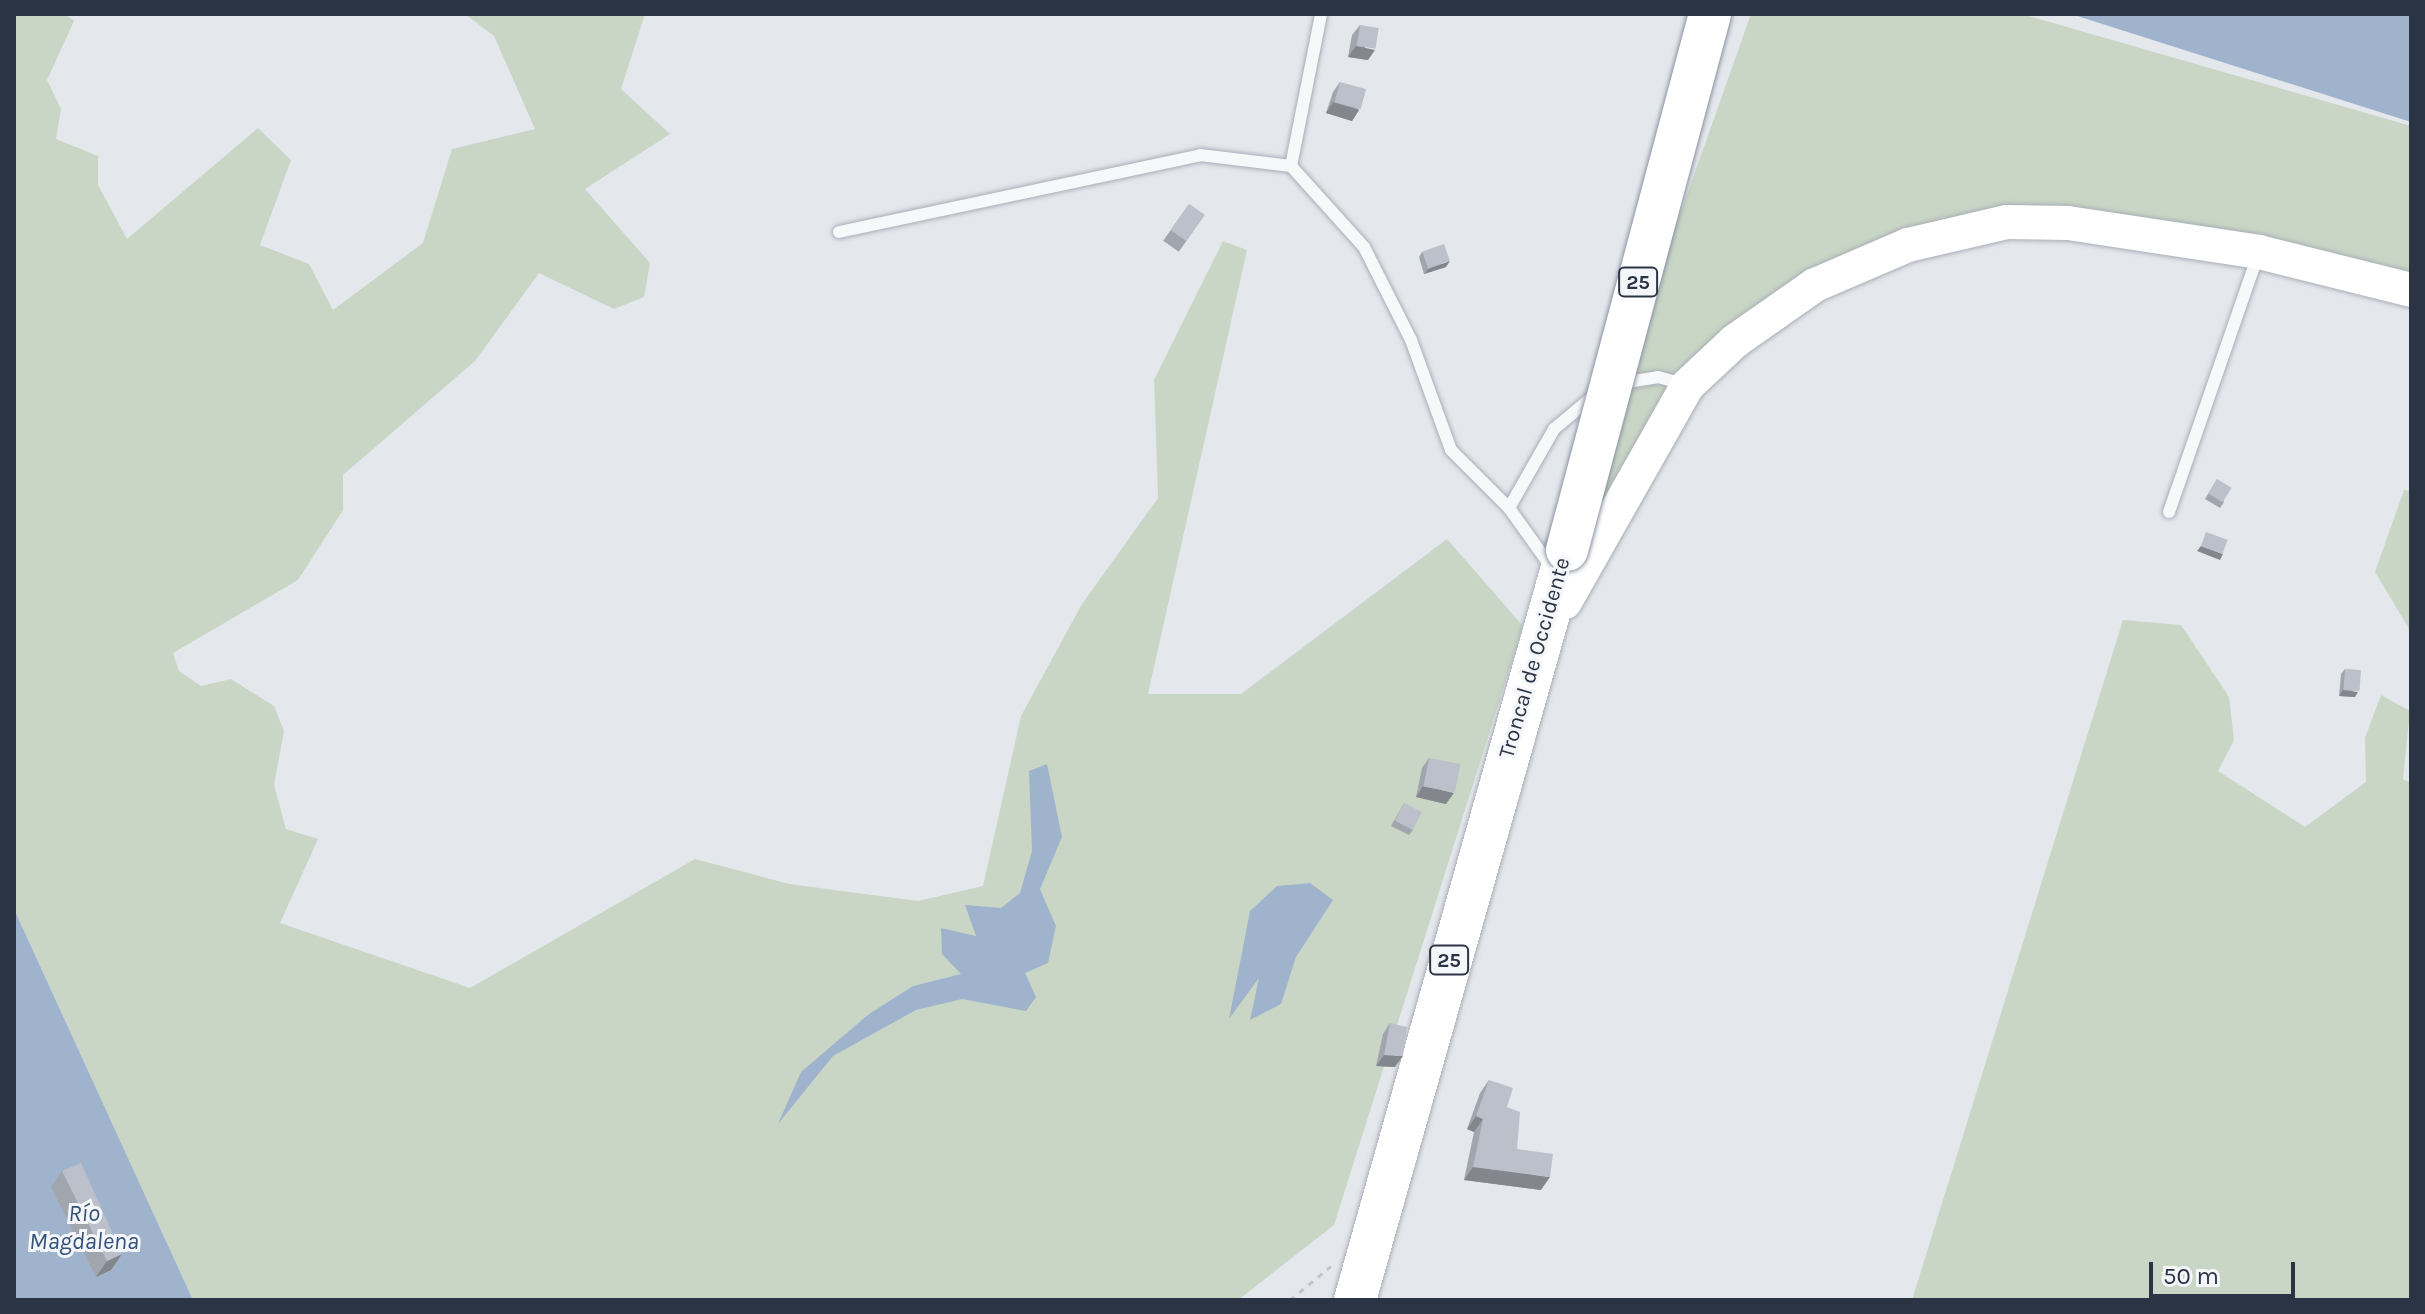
<!DOCTYPE html>
<html>
<head>
<meta charset="utf-8">
<style>
  body { margin:0 }
  #map { position:relative; width:2425px; height:1314px; overflow:hidden; background:#e4e7ec; font-family:Karla,sans-serif }
  div>[style] { position:absolute }
  [style*='--x'] { left:calc(var(--x)*1px); top:calc(var(--y)*1px); width:calc(var(--w)*1px); rotate:calc(var(--a)*1deg) }
  .green>* { inset:0; background:#c9d6c5 }
  .water>* { inset:0; background:#9fb4cc }
  .path>* { height:3px; margin-top:-1.5px; transform-origin:0; background:repeating-linear-gradient(90deg,#c2c5cb 0 6px,transparent 0 12px) }
  .roads { filter:drop-shadow(0 0 2px #a9aeb7) drop-shadow(0 0 2px #a9aeb7) }
  .lane>* { height:12px; margin:-6px; padding:0 6px; transform-origin:6px; border-radius:6px; background:#f7f8fa }
  .secondary>* { height:34px; margin:-17px; padding:0 17px; transform-origin:17px; border-radius:17px; background:#fff }
  .highway>* { height:42px; margin:-21px; padding:0 21px; transform-origin:21px; border-radius:21px; background:#fff }
  .bridges { filter:drop-shadow(0 0 2px #8b94a3) drop-shadow(0 0 2px #8b94a3) }
  .highway-bridge>* { height:42px; margin:-21px; padding:0 21px; transform-origin:21px; border-radius:21px; background:#fff }
  .wall>* { inset:0; background:#a1a5ae; transform-origin:0 0 }
  .shaded-wall>* { inset:0; background:#83868d }
  .building>* { inset:0; background:#bbc0ca; transform-origin:0 0 }
  span { translate:-50% -50%; white-space:nowrap; text-align:center; line-height:1.15; -webkit-text-stroke:6px #f4f6f9; paint-order:stroke }
  .shield-label span { padding:2px 6px; background:#f4f6f9; border:2px solid; border-radius:6px; -webkit-text-stroke-width:0 }
  .shield-label { font-size:20px; color:#2b3445; font-weight:700 }
  .street-label { font-size:22px; color:#2b3445 }
  .water-label { font-size:24px; color:#34527a; font-style:italic }
  .frame { position:absolute; inset:0; border:16px solid #2b3445; pointer-events:none }
  .scale { position:absolute; left:2149px; top:1262px; width:146px; height:36px; box-sizing:border-box; border:4px solid #2b3445; border-top:0; padding-left:10px; font-size:24px; line-height:28px; white-space:nowrap; color:#2b3445; -webkit-text-stroke:6px #f4f6f9; paint-order:stroke }
</style>
</head>
<body>
<div id="map">
  <div class="green">
    <i style="clip-path:polygon(14px 14px,65px 14px,74px 21px,47px 80px,61px 109px,56px 139px,98px 156px,98px 185px,127px 239px,258px 128px,291px 160px,260px 245px,309px 264px,333px 310px,423px 243px,452px 149px,535px 129px,494px 36px,465px 14px,645px 14px,621px 89px,670px 134px,585px 189px,650px 263px,644px 297px,614px 309px,539px 273px,475px 361px,343px 475px,343px 510px,298px 580px,173px 653px,179px 671px,201px 686px,231px 679px,274px 706px,284px 731px,274px 785px,286px 829px,318px 839px,280px 923px,470px 988px,695px 859px,789px 884px,918px 901px,983px 886px,1021px 716px,1082px 604px,1158px 498px,1154px 380px,1223px 241px,1247px 250px,1148px 694px,1241px 694px,1447px 539px,1523px 626px,1334px 1225px,1238px 1300px,193px 1300px,14px 909px)"></i>
    <i style="clip-path:polygon(1751px 14px,2022px 14px,2411px 126px,2411px 309px,2253px 245px,2007px 222px,1908px 245px,1688px 385px,1479px 782px)"></i>
    <i style="clip-path:polygon(2404px 490px,2411px 491px,2411px 632px,2375px 572px)"></i>
    <i style="clip-path:polygon(2123px 620px,2181px 625px,2229px 697px,2234px 740px,2218px 771px,2305px 827px,2366px 782px,2365px 738px,2381px 695px,2410px 711px,2403px 779px,2411px 783px,2411px 1300px,1912px 1300px)"></i>
  </div>
  <div class="water">
    <i style="clip-path:polygon(2071px 14px,2411px 14px,2411px 122px)"></i>
    <i style="clip-path:polygon(1047px 764px,1062px 837px,1040px 889px,1056px 926px,1048px 963px,1025px 973px,1036px 997px,1026px 1011px,962px 999px,916px 1010px,833px 1056px,778px 1124px,801px 1072px,869px 1014px,913px 986px,961px 974px,942px 954px,941px 928px,976px 936px,965px 905px,1001px 908px,1020px 893px,1032px 851px,1029px 771px)"></i>
    <i style="clip-path:polygon(1310px 883px,1333px 900px,1296px 957px,1281px 1004px,1250px 1020px,1259px 978px,1229px 1019px,1250px 911px,1277px 886px)"></i>
    <i style="clip-path:polygon(14px 909px,193px 1300px,14px 1300px)"></i>
  </div>
  <div class="path">
    <i style="--x:1290;--y:1300;--w:53;--a:-39.7"></i>
  </div>
  <div class="roads">
    <div class="lane">
      <i style="--x:1291;--y:166;--w:155;--a:-78.8"></i>
      <i style="--x:839;--y:232;--w:369;--a:-12"></i>
      <i style="--x:1200;--y:155;--w:92;--a:6.9"></i>
      <i style="--x:1291;--y:166;--w:109;--a:48"></i>
      <i style="--x:1364;--y:247;--w:104;--a:63.2"></i>
      <i style="--x:1411;--y:340;--w:117;--a:70"></i>
      <i style="--x:1451;--y:450;--w:82;--a:45"></i>
      <i style="--x:1509;--y:508;--w:74;--a:54.4"></i>
      <i style="--x:1621;--y:383;--w:37;--a:-9"></i>
      <i style="--x:1658;--y:377;--w:28;--a:15"></i>
      <i style="--x:1509;--y:508;--w:91;--a:-60.3"></i>
      <i style="--x:1554;--y:429;--w:56;--a:-39.9"></i>
      <i style="--x:2169;--y:512;--w:272;--a:-70.9"></i>
    </div>
    <div class="secondary">
      <i style="--x:1565;--y:602;--w:249;--a:-60.5"></i>
      <i style="--x:1688;--y:385;--w:64;--a:-43.1"></i>
      <i style="--x:1735;--y:341;--w:98;--a:-35"></i>
      <i style="--x:1815;--y:285;--w:101;--a:-23.3"></i>
      <i style="--x:1908;--y:245;--w:102;--a:-13.1"></i>
      <i style="--x:2007;--y:222;--w:61;--a:0.9"></i>
      <i style="--x:2068;--y:223;--w:193;--a:8.6"></i>
      <i style="--x:2259;--y:252;--w:157;--a:14"></i>
    </div>
    <div class="highway">
      <i style="--x:1355;--y:1300;--w:779;--a:-74.22"></i>
    </div>
  </div>
  <div class="bridges">
    <div class="highway-bridge">
      <i style="--x:1567;--y:550;--w:555;--a:-75.06"></i>
    </div>
  </div>
  <div class="wall">
    <i style="clip-path:polygon(1360px 25px,1368px 60px,1348px 57px,1352px 35px)"></i>
    <i style="clip-path:polygon(1340px 82px,1359px 110px,1352px 121px,1326px 113px,1333px 92px)"></i>
    <i style="left:1189px;top:204px;width:19px;height:45px;rotate:35deg"></i>
    <i style="clip-path:polygon(1422px 252px,1446px 267px,1424px 274px,1419px 257px)"></i>
    <i style="clip-path:polygon(2217px 479px,2224px 502px,2220px 508px,2205px 499px)"></i>
    <i style="clip-path:polygon(2345px 669px,2355px 697px,2339px 696px,2341px 674px)"></i>
    <i style="clip-path:polygon(1429px 758px,1446px 804px,1416px 797px,1422px 768px)"></i>
    <i style="clip-path:polygon(1404px 803px,1413px 830px,1409px 835px,1391px 826px)"></i>
    <i style="clip-path:polygon(1390px 1023px,1395px 1067px,1376px 1066px,1383px 1034px)"></i>
    <i style="clip-path:polygon(1489px 1080px,1507px 1107px,1517px 1149px,1541px 1190px,1464px 1180px,1474px 1132px,1467px 1129px,1480px 1093px)"></i>
    <i style="clip-path:polygon(62px 1171px,122px 1254px,111px 1270px,96px 1277px,51px 1187px)"></i>
  </div>
  <div class="shaded-wall">
    <i style="clip-path:polygon(1356px 46px,1375px 50px,1368px 60px,1348px 57px)"></i>
    <i style="clip-path:polygon(1333px 102px,1359px 110px,1352px 121px,1326px 113px)"></i>
    <i style="clip-path:polygon(1450px 261px,1446px 267px,1424px 274px,1428px 269px)"></i>
    <i style="clip-path:polygon(2201px 546px,2223px 554px,2220px 560px,2197px 551px)"></i>
    <i style="clip-path:polygon(2343px 690px,2358px 692px,2355px 697px,2339px 696px)"></i>
    <i style="clip-path:polygon(1423px 786px,1454px 793px,1446px 804px,1416px 797px)"></i>
    <i style="clip-path:polygon(1384px 1055px,1403px 1056px,1395px 1067px,1376px 1066px)"></i>
    <i style="clip-path:polygon(1476px 1116px,1483px 1119px,1474px 1132px,1467px 1129px)"></i>
    <i style="clip-path:polygon(1473px 1167px,1550px 1177px,1541px 1190px,1464px 1180px)"></i>
    <i style="clip-path:polygon(122px 1254px,111px 1270px,96px 1277px,107px 1261px)"></i>
  </div>
  <div class="building">
    <i style="left:1360px;top:25px;width:19px;height:21px;rotate:9deg"></i>
    <i style="left:1340px;top:82px;width:27px;height:21px;rotate:15deg"></i>
    <i style="left:1189px;top:204px;width:19px;height:32px;rotate:35deg"></i>
    <i style="left:1444px;top:244px;width:18px;height:23px;rotate:71deg"></i>
    <i style="left:2217px;top:479px;width:17px;height:17px;rotate:31deg"></i>
    <i style="left:2206px;top:532px;width:23px;height:15px;rotate:20deg"></i>
    <i style="left:2345px;top:669px;width:16px;height:21px;rotate:4deg"></i>
    <i style="left:1429px;top:758px;width:32px;height:29px;rotate:11deg"></i>
    <i style="left:1404px;top:803px;width:20px;height:20px;rotate:27deg"></i>
    <i style="clip-path:polygon(1390px 1023px,1407px 1027px,1403px 1056px,1384px 1055px)"></i>
    <i style="clip-path:polygon(1489px 1080px,1513px 1088px,1507px 1107px,1520px 1112px,1517px 1149px,1553px 1154px,1550px 1177px,1473px 1167px,1483px 1119px,1476px 1116px)"></i>
    <i style="clip-path:polygon(81px 1163px,122px 1254px,107px 1261px,62px 1171px)"></i>
  </div>
  <div class="shield-label">
    <span style="left:1638px;top:282px">25</span>
    <span style="left:1449px;top:960px">25</span>
  </div>
  <div class="street-label">
    <span style="left:1535px;top:658px;rotate:-74deg">Troncal de Occidente</span>
  </div>
  <div class="water-label">
    <span style="left:84px;top:1228px">Río<br>Magdalena</span>
  </div>
  <div class="frame"></div>
  <div class="scale">50 m</div>
</div>
</body>
</html>
